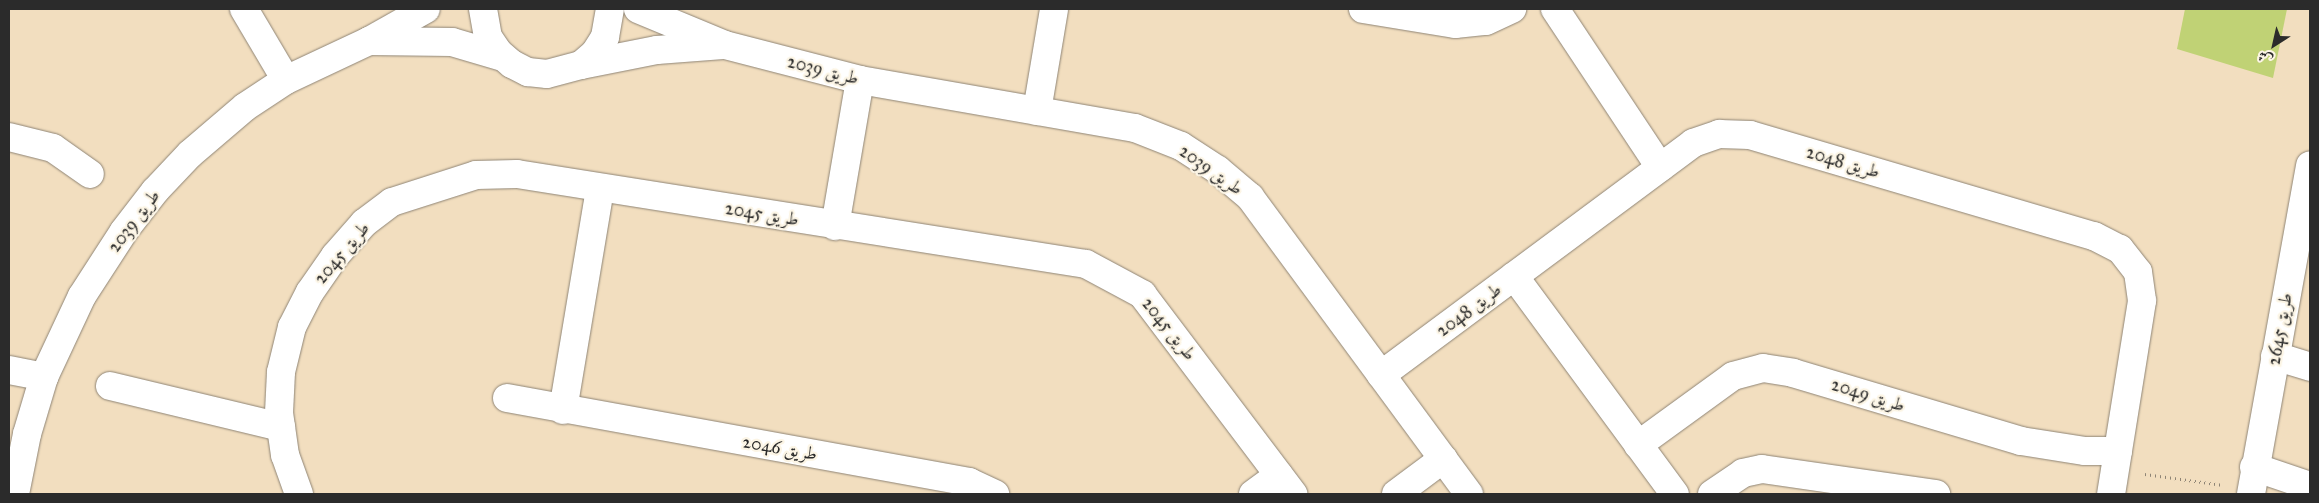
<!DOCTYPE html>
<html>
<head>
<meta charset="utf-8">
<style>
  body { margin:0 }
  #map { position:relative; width:2319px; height:503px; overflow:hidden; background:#f2debf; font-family:"IM FELL Great Primer",Amiri,serif }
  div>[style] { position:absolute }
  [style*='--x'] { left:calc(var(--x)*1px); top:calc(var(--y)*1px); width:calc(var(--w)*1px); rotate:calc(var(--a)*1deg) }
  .green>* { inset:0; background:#c0d275 }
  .path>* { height:3px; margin-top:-1.5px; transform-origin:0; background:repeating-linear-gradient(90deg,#8e8475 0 1px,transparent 0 5px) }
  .roads { filter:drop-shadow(0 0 1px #8e8475) drop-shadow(0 0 1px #8e8475) }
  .minor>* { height:28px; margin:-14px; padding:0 14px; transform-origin:14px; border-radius:14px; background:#fff }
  span { translate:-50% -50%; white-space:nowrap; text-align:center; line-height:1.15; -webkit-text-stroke:4.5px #fcf5e5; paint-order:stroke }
  .street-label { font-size:18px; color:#2b2b2b }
  .frame { position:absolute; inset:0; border:10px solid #2b2b2b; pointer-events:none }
  .north { position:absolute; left:2249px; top:20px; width:50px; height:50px; -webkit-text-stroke:4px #fcf5e5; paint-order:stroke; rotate:215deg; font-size:14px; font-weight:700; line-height:20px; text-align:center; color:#2b2b2b }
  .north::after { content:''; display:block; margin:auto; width:18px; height:22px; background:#2b2b2b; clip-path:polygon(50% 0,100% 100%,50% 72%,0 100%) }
</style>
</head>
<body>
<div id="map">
  <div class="green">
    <i style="clip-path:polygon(2185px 9px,2287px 9px,2273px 78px,2177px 49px)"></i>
  </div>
  <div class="path">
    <i style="--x:2145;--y:474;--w:79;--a:8"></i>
  </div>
  <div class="roads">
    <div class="minor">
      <i style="--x:244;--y:9;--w:82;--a:59.4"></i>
      <i style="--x:483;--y:9;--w:28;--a:80"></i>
      <i style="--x:488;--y:37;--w:18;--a:56"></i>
      <i style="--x:498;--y:52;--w:18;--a:41"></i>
      <i style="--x:512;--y:64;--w:18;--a:27"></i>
      <i style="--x:528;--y:72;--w:19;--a:6"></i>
      <i style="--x:547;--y:74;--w:35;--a:-15"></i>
      <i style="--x:581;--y:65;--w:18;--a:-41"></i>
      <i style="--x:595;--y:53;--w:19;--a:-58"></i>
      <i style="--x:605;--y:37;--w:28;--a:-80"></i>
      <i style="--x:638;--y:9;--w:94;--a:22.5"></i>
      <i style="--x:725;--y:45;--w:139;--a:14.5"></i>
      <i style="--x:860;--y:80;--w:279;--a:9.9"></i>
      <i style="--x:1135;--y:128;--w:49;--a:21.4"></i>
      <i style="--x:1181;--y:146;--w:44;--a:33"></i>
      <i style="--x:1218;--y:170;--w:42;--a:40.2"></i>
      <i style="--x:1250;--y:197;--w:369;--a:53.6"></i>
      <i style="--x:1363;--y:9;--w:93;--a:9.3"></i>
      <i style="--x:1455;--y:24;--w:31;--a:-6"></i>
      <i style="--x:1486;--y:21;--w:29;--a:-25"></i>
      <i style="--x:1555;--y:9;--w:190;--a:56.4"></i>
      <i style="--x:369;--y:41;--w:83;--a:0.7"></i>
      <i style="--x:452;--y:42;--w:53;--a:16.4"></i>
      <i style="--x:581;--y:65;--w:77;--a:-11.2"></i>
      <i style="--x:657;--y:50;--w:66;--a:-4.3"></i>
      <i style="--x:1037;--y:111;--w:103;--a:-80.5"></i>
      <i style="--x:9;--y:137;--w:45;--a:14"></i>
      <i style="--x:53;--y:148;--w:45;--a:35.1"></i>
      <i style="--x:835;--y:226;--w:148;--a:-80.3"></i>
      <i style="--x:1514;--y:276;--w:271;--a:53.6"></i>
      <i style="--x:2275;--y:356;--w:37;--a:17"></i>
      <i style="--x:9;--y:370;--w:36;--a:11"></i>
      <i style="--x:1381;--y:375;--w:389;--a:-36.6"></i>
      <i style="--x:1693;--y:143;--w:28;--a:-19"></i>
      <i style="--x:1719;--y:134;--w:31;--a:2"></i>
      <i style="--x:1750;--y:135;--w:359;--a:16.4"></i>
      <i style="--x:2094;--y:236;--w:29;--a:27"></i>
      <i style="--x:2120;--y:249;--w:29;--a:52"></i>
      <i style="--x:2138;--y:272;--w:29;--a:82"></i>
      <i style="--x:2142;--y:301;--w:195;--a:99.1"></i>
      <i style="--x:110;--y:386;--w:176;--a:13.5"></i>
      <i style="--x:507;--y:398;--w:470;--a:10.3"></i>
      <i style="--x:969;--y:482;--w:29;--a:25"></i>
      <i style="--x:563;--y:410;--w:225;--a:-80.5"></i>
      <i style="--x:1638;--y:445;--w:117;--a:-36"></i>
      <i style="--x:1733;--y:376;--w:31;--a:-15"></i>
      <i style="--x:1763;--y:368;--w:30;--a:9"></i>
      <i style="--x:1793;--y:373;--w:238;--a:16.6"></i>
      <i style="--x:2021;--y:441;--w:65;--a:8.9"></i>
      <i style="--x:2085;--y:451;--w:33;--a:0"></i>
      <i style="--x:2254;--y:467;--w:59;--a:18.7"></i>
      <i style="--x:15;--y:494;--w:61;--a:-78.7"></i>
      <i style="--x:27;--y:434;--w:59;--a:-73.4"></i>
      <i style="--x:44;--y:377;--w:89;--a:-64.9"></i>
      <i style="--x:82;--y:296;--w:77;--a:-57.1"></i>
      <i style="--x:124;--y:231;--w:51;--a:-52.2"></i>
      <i style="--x:155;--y:191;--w:51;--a:-46.6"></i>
      <i style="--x:190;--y:154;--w:72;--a:-40.5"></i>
      <i style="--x:245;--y:107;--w:49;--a:-33.4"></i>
      <i style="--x:286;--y:80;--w:92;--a:-25.2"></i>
      <i style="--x:369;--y:41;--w:65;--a:-29.3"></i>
      <i style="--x:299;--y:494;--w:41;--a:-109.7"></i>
      <i style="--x:285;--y:455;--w:42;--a:-98.1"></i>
      <i style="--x:279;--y:413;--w:41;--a:-87.2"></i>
      <i style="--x:281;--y:372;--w:46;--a:-76.3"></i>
      <i style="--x:292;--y:327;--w:39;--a:-63"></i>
      <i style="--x:310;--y:292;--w:44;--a:-55.2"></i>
      <i style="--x:335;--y:256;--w:44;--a:-48.7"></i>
      <i style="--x:364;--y:223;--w:35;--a:-37"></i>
      <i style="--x:392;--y:202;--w:88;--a:-17.8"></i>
      <i style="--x:476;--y:175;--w:41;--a:-1.4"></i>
      <i style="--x:517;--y:174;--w:576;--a:8.99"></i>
      <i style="--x:1086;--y:264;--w:64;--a:28.2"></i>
      <i style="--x:1142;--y:294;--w:251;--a:52.9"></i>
      <i style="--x:1253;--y:494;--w:32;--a:-36"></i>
      <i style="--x:1396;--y:494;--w:59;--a:-36.7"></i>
      <i style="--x:1712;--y:494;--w:37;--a:-34"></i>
      <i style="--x:1743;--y:473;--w:19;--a:-12"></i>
      <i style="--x:1762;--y:469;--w:176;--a:8.2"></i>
      <i style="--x:2251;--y:494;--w:334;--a:-79.8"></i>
    </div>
  </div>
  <div class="street-label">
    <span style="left:823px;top:70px;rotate:14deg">طريق 2039</span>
    <span style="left:1843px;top:162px;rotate:16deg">طريق 2048</span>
    <span style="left:1211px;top:170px;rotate:35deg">طريق 2039</span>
    <span style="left:762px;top:214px;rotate:9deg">طريق 2045</span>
    <span style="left:134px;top:221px;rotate:-53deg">طريق 2039</span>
    <span style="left:342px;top:253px;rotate:-50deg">طريق 2045</span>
    <span style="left:1469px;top:310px;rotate:-37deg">طريق 2048</span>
    <span style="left:1169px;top:329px;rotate:51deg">طريق 2045</span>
    <span style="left:2280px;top:329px;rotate:-80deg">طريق 2645</span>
    <span style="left:1868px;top:395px;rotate:17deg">طريق 2049</span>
    <span style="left:780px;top:448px;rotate:10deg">طريق 2046</span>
  </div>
  <div class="frame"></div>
  <div class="north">ش</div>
</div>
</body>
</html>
